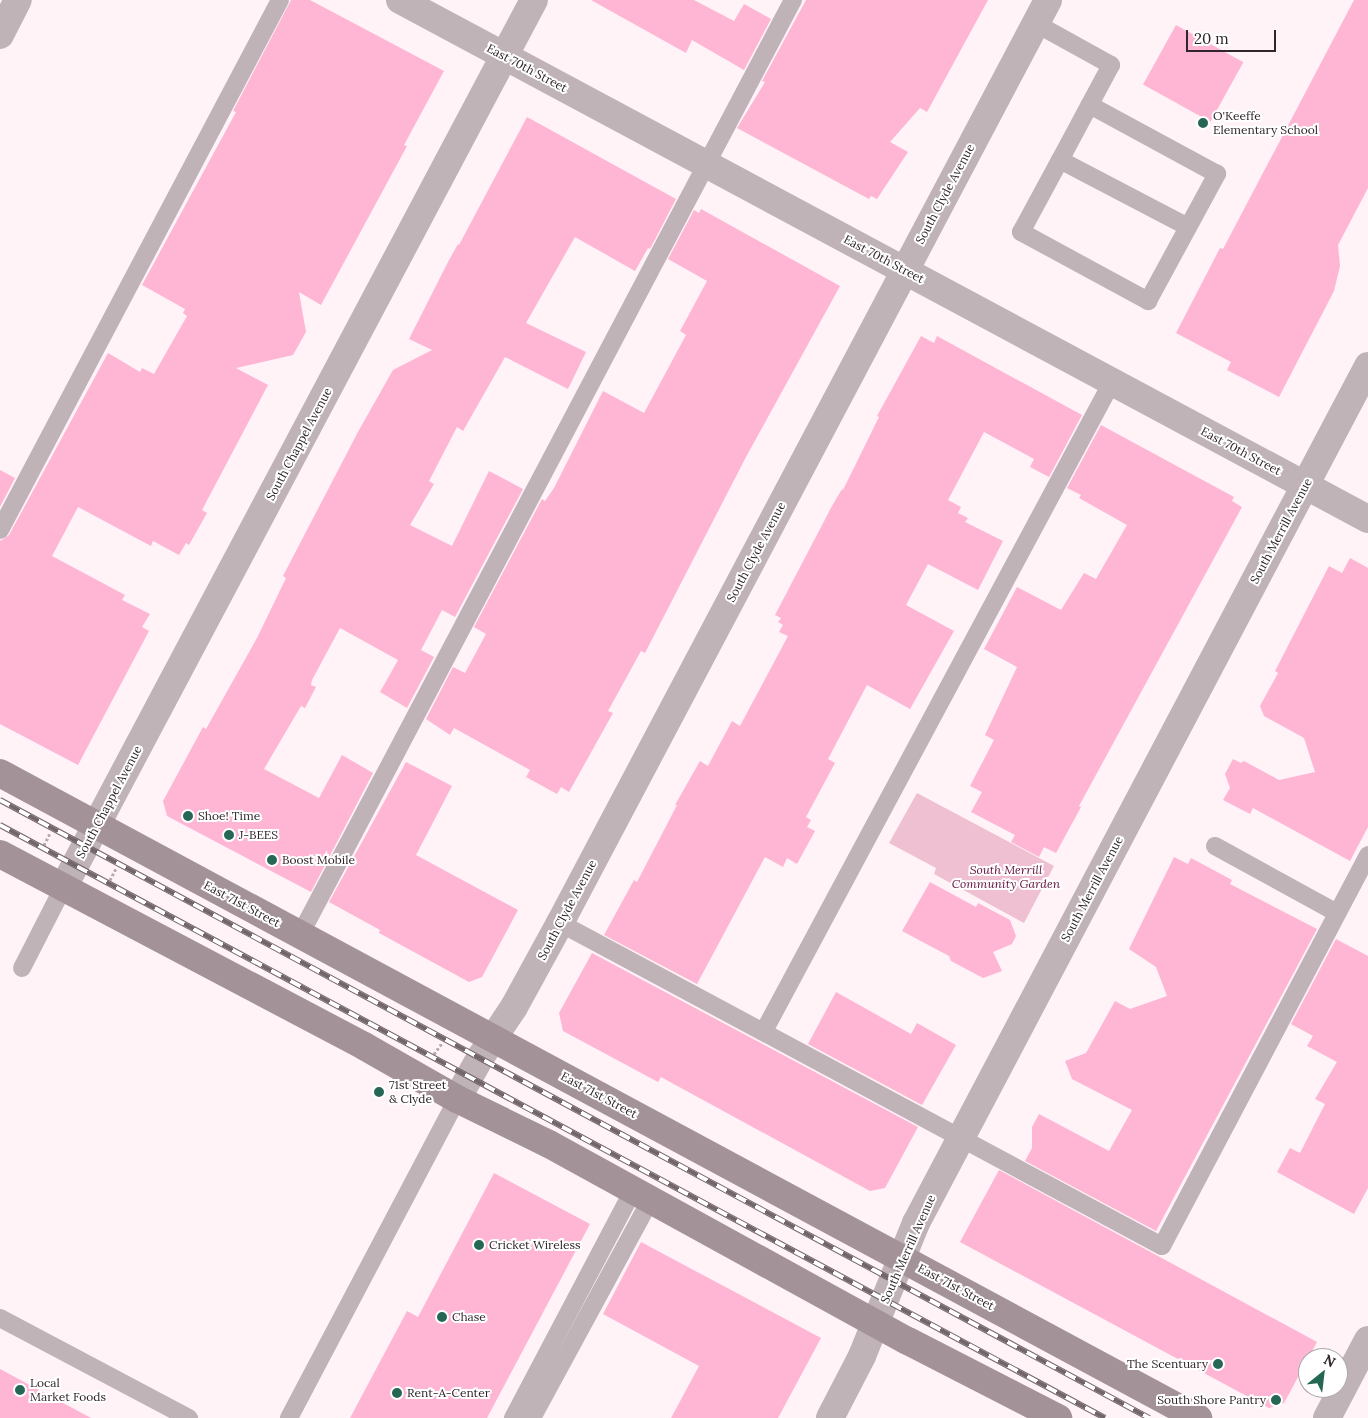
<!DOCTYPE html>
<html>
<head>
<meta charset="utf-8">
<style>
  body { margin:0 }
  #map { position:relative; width:1368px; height:1418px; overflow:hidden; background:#fff3f7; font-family:Lora,serif }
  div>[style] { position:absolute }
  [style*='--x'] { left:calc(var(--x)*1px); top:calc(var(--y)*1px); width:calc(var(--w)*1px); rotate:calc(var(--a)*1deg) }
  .green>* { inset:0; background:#eec0d2 }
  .building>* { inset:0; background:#ffb5d4; transform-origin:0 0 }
  .path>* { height:3px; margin-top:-1.5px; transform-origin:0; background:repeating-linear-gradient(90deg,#b7abb0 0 2.5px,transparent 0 5px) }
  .service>* { height:18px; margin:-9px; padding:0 9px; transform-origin:9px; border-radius:9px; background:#bfb3b8 }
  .minor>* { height:28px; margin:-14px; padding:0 14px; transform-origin:14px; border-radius:14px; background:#bfb3b8 }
  .tertiary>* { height:28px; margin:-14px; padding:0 14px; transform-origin:14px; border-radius:14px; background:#bfb3b8 }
  .secondary>* { height:28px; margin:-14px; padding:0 14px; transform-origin:14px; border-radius:14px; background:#a49299 }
  .rail>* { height:5.5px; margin-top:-2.75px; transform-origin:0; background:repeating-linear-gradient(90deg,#fff 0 11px,#72666b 0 22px); box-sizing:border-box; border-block:1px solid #72666b }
  .dots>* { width:14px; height:14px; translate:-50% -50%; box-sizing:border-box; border:2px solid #fff; border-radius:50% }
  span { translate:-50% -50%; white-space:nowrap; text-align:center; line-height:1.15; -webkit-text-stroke:4px #fff; paint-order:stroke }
  .street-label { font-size:12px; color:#30252a }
  .poi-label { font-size:12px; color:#30252a }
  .left { translate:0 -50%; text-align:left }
  .right { translate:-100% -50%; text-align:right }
  .park-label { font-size:12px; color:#620e3d; font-style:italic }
  .north { position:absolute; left:1298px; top:1348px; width:50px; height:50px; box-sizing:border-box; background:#fff; border:1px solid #aca8aa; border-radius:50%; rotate:29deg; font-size:14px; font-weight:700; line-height:20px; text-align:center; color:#30252a }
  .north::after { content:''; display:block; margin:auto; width:18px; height:22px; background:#266655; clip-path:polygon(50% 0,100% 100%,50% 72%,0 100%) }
  .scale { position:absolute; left:1186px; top:30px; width:90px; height:22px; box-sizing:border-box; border:2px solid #30252a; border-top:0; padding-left:6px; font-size:15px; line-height:18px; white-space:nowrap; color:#30252a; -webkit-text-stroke:4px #fff; paint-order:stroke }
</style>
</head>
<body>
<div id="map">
  <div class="green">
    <i style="clip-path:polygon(917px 793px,1054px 866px,1024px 923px,934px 874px,936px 868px,889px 843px)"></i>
  </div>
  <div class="building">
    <i style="clip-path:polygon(291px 0,310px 0,444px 71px,404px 145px,407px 146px,321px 305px,299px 292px,306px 332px,293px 355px,236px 368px,268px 385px,202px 510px,207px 513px,189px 545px,186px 543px,179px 555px,153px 541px,151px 546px,78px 507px,52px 556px,125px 595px,122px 600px,150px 614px,142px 627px,149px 631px,78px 765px,0 724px,0 541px,9px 535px,108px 353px,140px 372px,142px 368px,154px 374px,187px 316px,183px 313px,185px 309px,142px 285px,236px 112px,233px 111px)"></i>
    <i style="clip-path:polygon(591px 0,694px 0,734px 21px,744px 4px,771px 19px,744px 70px,692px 40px,686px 53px)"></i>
    <i style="clip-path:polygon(806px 0,988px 0,927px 112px,920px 108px,890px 142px,908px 152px,877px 199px,871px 196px,869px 199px,737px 128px,765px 82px,762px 81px)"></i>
    <i style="clip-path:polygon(1354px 0,1368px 0,1368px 188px,1338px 245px,1340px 266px,1334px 291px,1279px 397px,1227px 370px,1231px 362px,1176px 333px,1220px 248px,1223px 249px)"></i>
    <i style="left:1176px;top:25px;width:77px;height:68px;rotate:29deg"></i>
    <i style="clip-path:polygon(527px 117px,676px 199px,650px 249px,648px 248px,635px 271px,575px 237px,526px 323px,586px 352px,568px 389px,505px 357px,463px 431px,457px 427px,429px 481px,434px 484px,410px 525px,452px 546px,489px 471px,523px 489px,455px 617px,442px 610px,421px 650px,434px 657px,407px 708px,380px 692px,398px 660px,340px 628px,312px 680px,311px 685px,316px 687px,305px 708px,301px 706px,264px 769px,319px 798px,342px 755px,373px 773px,311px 892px,167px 816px,163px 801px,203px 727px,206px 729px,257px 638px,286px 578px,283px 576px,359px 430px,393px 370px,432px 350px,409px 339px,449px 260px,458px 244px,459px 245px)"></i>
    <i style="clip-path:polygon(701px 209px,840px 286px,746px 457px,645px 653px,641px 651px,608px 711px,613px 713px,569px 792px,561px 787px,557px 794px,526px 777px,530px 770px,454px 728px,450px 735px,426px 719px,453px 667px,465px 673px,486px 634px,474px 627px,542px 499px,545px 501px,554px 488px,603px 391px,644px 413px,686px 335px,680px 331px,707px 281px,668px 259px,694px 210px,699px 213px)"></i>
    <i style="clip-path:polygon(921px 336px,934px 343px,937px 336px,1082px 415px,1049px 477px,1030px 467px,1034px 459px,984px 432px,948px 500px,961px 507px,958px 513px,968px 518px,965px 522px,1003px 541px,978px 590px,928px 564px,906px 605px,954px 631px,910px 709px,867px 685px,828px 759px,835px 763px,806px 817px,811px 820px,807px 827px,815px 831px,797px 864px,787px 858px,783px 867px,765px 857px,697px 984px,604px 935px,634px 880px,637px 882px,677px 805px,675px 805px,700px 761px,708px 766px,732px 721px,740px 726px,788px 636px,779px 632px,783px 625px,778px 622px,781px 618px,775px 615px,832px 506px,842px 489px,843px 490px,879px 417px,877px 416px)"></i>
    <i style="clip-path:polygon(1101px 425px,1234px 497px,1232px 501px,1242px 507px,1079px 806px,1081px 807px,1056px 853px,1044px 847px,1039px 857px,1011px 842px,1015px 835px,971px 812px,982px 792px,970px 786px,994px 740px,985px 735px,1017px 667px,984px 649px,1017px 587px,1061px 610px,1084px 573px,1096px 579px,1127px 525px,1079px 498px,1081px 495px,1067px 488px)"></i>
    <i style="clip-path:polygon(0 470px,15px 478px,0 507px)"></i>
    <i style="clip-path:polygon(1350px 558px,1368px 568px,1368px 827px,1350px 861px,1253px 808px,1250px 814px,1223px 800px,1230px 788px,1225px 774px,1233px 759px,1241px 763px,1244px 761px,1279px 780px,1315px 772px,1304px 738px,1264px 716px,1260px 706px,1278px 673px,1275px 671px,1329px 566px,1342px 573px)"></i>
    <i style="clip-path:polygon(406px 762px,452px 786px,416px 855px,518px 910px,482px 977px,469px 982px,379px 933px,380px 930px,329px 902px)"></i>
    <i style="clip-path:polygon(1174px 857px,1188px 864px,1191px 858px,1232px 880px,1230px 884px,1317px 929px,1156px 1231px,1025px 1161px,1032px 1148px,1032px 1127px,1039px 1114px,1109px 1151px,1132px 1110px,1072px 1079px,1065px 1061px,1086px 1053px,1115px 1001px,1130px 1009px,1167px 996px,1156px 967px,1129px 949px)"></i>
    <i style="clip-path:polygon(930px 882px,976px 907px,978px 903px,1010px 920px,1016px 936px,1012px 944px,993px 952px,1002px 971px,983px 978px,951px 961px,949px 956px,902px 931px)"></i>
    <i style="clip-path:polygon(1336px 939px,1368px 956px,1368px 1188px,1354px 1214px,1277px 1172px,1290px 1148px,1300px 1153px,1325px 1104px,1315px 1099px,1337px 1062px,1307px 1046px,1313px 1036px,1291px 1024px)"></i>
    <i style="clip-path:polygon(592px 953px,918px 1127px,885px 1188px,870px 1191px,661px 1077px,658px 1082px,563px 1031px,559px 1013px)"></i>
    <i style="clip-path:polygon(836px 992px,911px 1034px,917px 1023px,956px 1045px,922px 1105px,808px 1044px)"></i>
    <i style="clip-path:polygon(999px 1170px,1317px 1342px,1284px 1403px,1269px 1408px,960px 1242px)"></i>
    <i style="clip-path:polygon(494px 1173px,590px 1224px,487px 1418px,350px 1418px,407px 1311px,418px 1317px)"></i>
    <i style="clip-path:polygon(641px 1242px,821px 1338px,778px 1418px,671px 1418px,699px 1366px,603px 1314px)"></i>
    <i style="clip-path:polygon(0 1369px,91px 1418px,0 1418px)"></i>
  </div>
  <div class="path">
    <i style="--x:44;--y:845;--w:13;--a:-63"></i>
    <i style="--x:110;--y:880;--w:13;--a:-63"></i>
    <i style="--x:434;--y:1054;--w:14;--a:-54"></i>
  </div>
  <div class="service">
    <i style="--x:1035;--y:23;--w:87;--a:28.9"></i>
    <i style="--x:1111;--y:65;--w:108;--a:118.2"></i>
    <i style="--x:1060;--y:160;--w:82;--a:118.4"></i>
    <i style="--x:1021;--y:232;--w:145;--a:28.5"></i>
    <i style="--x:1148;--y:301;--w:145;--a:-61.5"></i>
    <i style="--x:1217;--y:174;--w:145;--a:-151.5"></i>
    <i style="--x:1060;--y:160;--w:144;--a:27.6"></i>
    <i style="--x:0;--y:530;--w:599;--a:-62.15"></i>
    <i style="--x:1215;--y:846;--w:139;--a:28.8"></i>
    <i style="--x:560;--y:923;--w:683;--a:28.22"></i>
    <i style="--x:1162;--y:1246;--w:442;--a:-62.2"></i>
    <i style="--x:300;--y:935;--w:1057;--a:-62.2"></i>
    <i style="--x:22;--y:968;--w:90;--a:-62.9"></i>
    <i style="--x:764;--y:1031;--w:736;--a:-61.8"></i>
    <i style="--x:0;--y:1318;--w:214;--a:27.9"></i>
    <i style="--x:289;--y:1418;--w:361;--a:-62.2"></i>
    <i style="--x:513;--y:1418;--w:258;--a:-62.2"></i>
    <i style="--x:532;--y:1418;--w:249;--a:-61.5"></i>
  </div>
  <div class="minor">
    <i style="--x:400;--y:0;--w:1098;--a:28.2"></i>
    <i style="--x:63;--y:888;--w:1005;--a:-62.06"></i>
    <i style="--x:457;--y:1099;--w:47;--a:-60.7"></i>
    <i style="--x:480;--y:1058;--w:61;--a:-56.3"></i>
    <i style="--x:514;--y:1007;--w:96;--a:-61.3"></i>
    <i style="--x:560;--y:923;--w:1044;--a:-62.13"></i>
    <i style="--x:830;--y:1418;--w:70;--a:-62.7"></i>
    <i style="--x:862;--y:1356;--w:144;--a:-67.9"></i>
    <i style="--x:916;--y:1223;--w:969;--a:-62.19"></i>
    <i style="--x:1327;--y:1418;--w:88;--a:-62.3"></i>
  </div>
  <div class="tertiary">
    <i style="--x:0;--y:35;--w:39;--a:-63"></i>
  </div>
  <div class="secondary">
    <i style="--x:0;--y:773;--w:1361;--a:28.3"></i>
    <i style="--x:0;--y:854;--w:412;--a:27.8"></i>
    <i style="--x:364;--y:1046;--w:107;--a:29.7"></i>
    <i style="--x:457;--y:1099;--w:102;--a:26.1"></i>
    <i style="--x:549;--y:1144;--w:409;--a:28.8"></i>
    <i style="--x:908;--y:1341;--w:169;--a:27.2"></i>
  </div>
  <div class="rail">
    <i style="--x:0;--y:800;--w:1305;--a:28.27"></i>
    <i style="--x:0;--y:825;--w:1254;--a:28.22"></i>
  </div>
  <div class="dots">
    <i style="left:1203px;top:123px;background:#266655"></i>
    <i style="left:188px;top:816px;background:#266655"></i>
    <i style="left:229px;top:835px;background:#266655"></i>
    <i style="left:272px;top:860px;background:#266655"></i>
    <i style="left:379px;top:1092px;background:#266655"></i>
    <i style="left:479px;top:1245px;background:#266655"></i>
    <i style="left:442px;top:1317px;background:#266655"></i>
    <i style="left:1218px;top:1364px;background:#266655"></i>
    <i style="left:20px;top:1390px;background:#266655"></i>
    <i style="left:397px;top:1393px;background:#266655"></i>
    <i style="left:1276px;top:1400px;background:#266655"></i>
  </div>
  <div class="street-label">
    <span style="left:527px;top:68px;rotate:28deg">East 70th Street</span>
    <span style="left:945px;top:194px;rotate:-62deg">South Clyde Avenue</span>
    <span style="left:884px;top:259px;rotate:28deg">East 70th Street</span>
    <span style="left:299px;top:444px;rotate:-62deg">South Chappel Avenue</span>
    <span style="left:1241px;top:451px;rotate:28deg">East 70th Street</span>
    <span style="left:1281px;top:531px;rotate:-62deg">South Merrill Avenue</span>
    <span style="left:756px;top:552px;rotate:-62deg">South Clyde Avenue</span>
    <span style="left:109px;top:802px;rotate:-62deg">South Chappel Avenue</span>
    <span style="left:1092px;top:889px;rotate:-62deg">South Merrill Avenue</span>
    <span style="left:242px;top:904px;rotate:28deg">East 71st Street</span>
    <span style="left:567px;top:910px;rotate:-62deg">South Clyde Avenue</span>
    <span style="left:599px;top:1095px;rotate:28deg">East 71st Street</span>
    <span style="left:908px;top:1249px;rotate:-66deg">South Merrill Avenue</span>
    <span style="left:956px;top:1287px;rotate:28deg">East 71st Street</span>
  </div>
  <div class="poi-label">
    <span class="left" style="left:1213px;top:123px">O'Keeffe<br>Elementary School</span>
    <span class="left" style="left:198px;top:816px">Shoe! Time</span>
    <span class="left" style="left:239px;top:835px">J-BEES</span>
    <span class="left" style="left:282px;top:860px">Boost Mobile</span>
    <span class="left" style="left:389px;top:1092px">71st Street<br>&amp; Clyde</span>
    <span class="left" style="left:489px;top:1245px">Cricket Wireless</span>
    <span class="left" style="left:452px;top:1317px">Chase</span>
    <span class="right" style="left:1208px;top:1364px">The Scentuary</span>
    <span class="left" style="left:30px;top:1390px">Local<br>Market Foods</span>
    <span class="left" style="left:407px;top:1393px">Rent-A-Center</span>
    <span class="right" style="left:1266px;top:1400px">South Shore Pantry</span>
  </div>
  <div class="park-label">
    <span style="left:1006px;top:877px">South Merrill<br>Community Garden</span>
  </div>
  <div class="north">N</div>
  <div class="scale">20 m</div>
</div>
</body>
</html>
